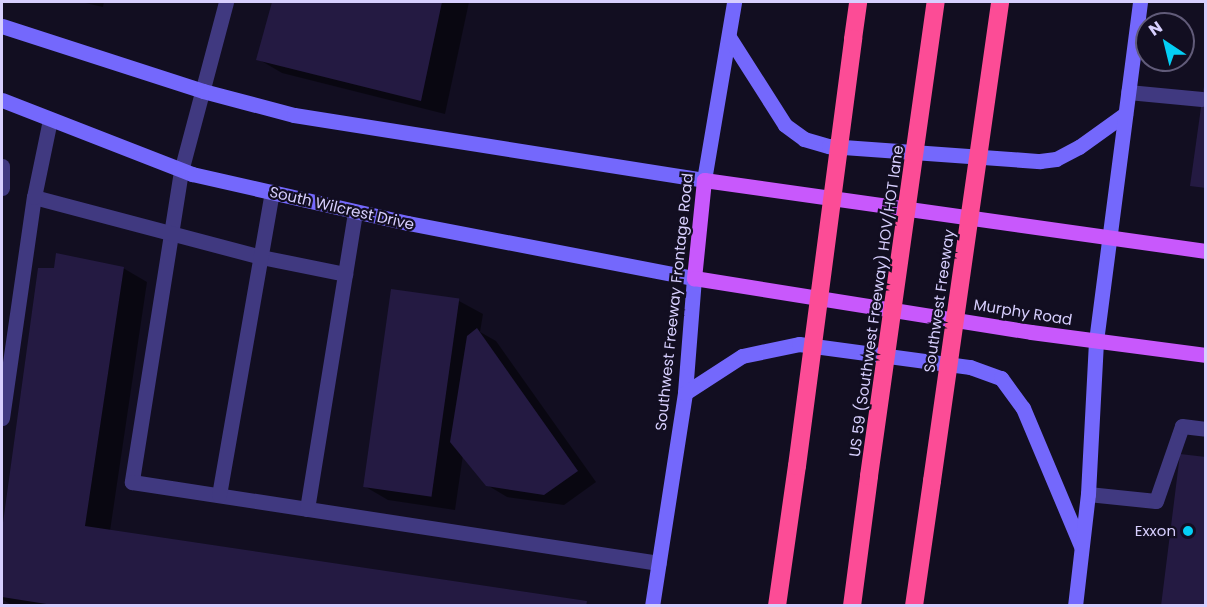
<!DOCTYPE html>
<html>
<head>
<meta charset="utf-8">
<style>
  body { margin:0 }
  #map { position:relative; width:1207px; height:607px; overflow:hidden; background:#120e21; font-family:Poppins,sans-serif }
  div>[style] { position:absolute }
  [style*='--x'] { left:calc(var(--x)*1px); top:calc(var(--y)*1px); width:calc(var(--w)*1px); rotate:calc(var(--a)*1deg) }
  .shadow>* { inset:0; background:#0007 }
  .building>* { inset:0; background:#241a42; transform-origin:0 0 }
  .lane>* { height:15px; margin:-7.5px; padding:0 7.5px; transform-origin:7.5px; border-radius:7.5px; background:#403980 }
  .secondary>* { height:15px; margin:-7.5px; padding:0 7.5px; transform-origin:7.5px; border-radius:7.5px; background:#7468fc }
  .primary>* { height:15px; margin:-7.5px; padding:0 7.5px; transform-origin:7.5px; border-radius:7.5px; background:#c858fc }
  .highway>* { height:18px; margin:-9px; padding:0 9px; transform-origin:9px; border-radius:9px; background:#fc4c96 }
  .highway-bridge>* { height:18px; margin:-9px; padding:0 9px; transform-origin:9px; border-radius:9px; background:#fc4c96 }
  .dots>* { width:16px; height:16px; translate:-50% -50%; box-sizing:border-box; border:3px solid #120e21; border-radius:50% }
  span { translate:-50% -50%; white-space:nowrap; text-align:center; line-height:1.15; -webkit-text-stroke:4.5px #120e21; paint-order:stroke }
  .street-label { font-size:15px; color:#d7cffe }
  .poi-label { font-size:15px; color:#d7cffe }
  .right { translate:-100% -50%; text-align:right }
  .frame { position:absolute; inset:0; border:3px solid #d7cffe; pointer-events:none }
  .north { position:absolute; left:1135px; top:12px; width:60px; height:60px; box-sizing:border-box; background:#120e21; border:2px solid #615b79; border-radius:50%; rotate:325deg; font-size:16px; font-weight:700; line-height:24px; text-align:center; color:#d7cffe }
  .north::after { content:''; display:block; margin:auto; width:21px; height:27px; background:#04cff5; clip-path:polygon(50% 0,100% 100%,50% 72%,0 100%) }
</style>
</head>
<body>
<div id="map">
  <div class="shadow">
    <i style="clip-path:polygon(81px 2px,104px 2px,103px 7px)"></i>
    <i style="clip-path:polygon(273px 2px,469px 2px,445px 114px,282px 73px,258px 59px)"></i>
    <i style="clip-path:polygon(123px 268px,147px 282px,110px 531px,592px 606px,13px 606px,2px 599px,2px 541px,40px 269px)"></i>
    <i style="clip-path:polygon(459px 301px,483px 314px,480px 332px,496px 341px,596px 482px,564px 505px,507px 497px,487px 485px,463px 455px,455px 510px,388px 500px,364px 486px)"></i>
  </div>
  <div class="building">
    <i style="clip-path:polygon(272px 2px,442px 2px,421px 101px,256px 60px)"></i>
    <i style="clip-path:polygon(1204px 86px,1206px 86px,1206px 188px,1190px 186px)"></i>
    <i style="clip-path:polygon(56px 253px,124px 267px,85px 526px,587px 601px,586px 606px,59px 606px,2px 597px,2px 530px,38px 268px,54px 268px)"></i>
    <i style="left:391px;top:289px;width:69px;height:200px;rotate:8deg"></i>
    <i style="clip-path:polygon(477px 328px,578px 471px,544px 495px,486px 486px,450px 442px,467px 336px)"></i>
    <i style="clip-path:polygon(1180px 454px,1206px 457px,1206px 606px,1161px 606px)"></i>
  </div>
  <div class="lane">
    <i style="--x:226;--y:2;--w:175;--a:104.9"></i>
    <i style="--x:181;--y:171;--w:315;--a:99"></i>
    <i style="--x:132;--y:482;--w:533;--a:8.74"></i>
    <i style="--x:1128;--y:92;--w:74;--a:5.4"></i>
    <i style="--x:2;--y:166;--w:22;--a:90"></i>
    <i style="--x:34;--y:197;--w:235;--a:14.8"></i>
    <i style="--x:261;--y:257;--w:86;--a:11.4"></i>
    <i style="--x:2;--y:418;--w:223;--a:-81.8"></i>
    <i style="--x:34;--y:197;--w:79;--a:-78.3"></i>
    <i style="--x:1088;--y:494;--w:68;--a:5.9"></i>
    <i style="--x:1156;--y:501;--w:79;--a:-70.9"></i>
    <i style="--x:1182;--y:426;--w:24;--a:7"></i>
    <i style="--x:219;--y:495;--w:308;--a:-80.1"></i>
    <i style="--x:307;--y:509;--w:301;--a:-80.8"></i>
  </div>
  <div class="secondary">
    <i style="--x:2;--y:26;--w:211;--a:17.9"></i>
    <i style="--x:203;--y:91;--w:94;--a:14.8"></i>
    <i style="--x:294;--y:115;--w:415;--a:9"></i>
    <i style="--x:704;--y:180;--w:181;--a:-80.4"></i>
    <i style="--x:729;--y:37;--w:104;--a:57.5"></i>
    <i style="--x:785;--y:125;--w:24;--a:36"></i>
    <i style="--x:804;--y:139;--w:26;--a:16"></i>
    <i style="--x:829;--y:146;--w:212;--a:4.1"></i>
    <i style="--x:1040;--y:161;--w:16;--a:-7"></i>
    <i style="--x:1056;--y:159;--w:26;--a:-28"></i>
    <i style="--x:1079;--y:147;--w:57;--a:-35.7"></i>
    <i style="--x:2;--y:100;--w:204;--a:21.3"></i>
    <i style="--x:192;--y:174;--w:221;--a:12.8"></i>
    <i style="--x:408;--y:223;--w:291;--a:10.9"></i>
    <i style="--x:694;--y:278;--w:115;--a:94.5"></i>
    <i style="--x:685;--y:393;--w:216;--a:98.8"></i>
    <i style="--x:685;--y:393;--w:68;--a:-33"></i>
    <i style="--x:742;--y:356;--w:58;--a:-11.9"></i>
    <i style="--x:799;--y:344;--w:173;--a:7.7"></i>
    <i style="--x:970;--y:367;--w:33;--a:20"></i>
    <i style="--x:1001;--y:378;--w:37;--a:54"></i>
    <i style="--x:1023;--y:408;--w:150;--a:67.2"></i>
    <i style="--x:1075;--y:606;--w:113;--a:-83.4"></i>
    <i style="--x:1088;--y:494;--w:153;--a:-87"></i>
    <i style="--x:1096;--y:341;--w:342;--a:-82.6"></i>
  </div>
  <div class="primary">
    <i style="--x:1206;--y:251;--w:507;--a:-171.95"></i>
    <i style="--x:704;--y:180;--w:99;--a:95.8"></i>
    <i style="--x:694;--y:278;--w:341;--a:9.1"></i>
    <i style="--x:1031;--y:332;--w:177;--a:7.5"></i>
  </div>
  <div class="highway">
    <i style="--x:853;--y:39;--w:37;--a:-82"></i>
    <i style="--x:777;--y:606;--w:141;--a:-81.9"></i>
    <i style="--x:852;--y:606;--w:131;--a:-82.5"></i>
    <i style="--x:914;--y:606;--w:126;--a:-81.8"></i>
  </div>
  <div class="highway-bridge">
    <i style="--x:797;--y:466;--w:431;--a:-82.5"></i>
    <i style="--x:869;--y:476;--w:479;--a:-82"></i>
    <i style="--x:932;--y:481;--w:484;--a:-81.9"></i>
  </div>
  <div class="dots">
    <i style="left:1188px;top:531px;background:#04cff5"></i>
  </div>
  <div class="street-label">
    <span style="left:342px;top:208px;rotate:13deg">South Wilcrest Drive</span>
    <span style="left:876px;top:301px;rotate:-82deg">US 59 (Southwest Freeway) HOV/HOT lane</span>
    <span style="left:939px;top:301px;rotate:-82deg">Southwest Freeway</span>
    <span style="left:674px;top:302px;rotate:-84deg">Southwest Freeway Frontage Road</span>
    <span style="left:1023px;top:312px;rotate:9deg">Murphy Road</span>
  </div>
  <div class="poi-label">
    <span class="right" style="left:1176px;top:531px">Exxon</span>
  </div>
  <div class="frame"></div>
  <div class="north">N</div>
</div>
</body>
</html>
